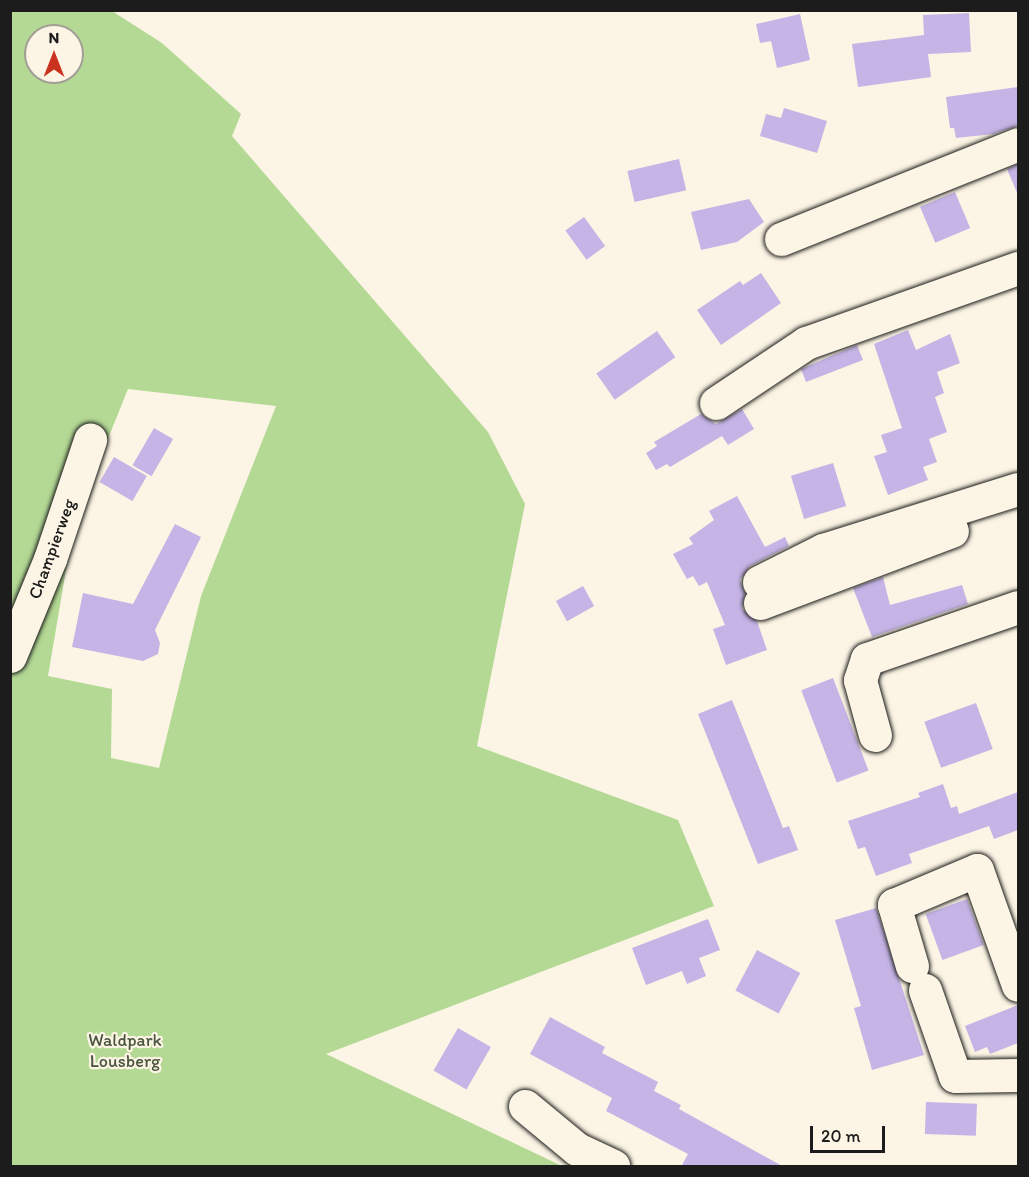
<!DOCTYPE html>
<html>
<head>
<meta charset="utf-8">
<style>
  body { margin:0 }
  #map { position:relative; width:1029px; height:1177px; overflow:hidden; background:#fcf5e5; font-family:Itim,sans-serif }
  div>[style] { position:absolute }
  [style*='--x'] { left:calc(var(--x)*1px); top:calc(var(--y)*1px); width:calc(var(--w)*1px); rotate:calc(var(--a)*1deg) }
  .green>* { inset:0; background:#b4d995 }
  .building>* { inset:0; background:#c5b4e5; transform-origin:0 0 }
  .roads { filter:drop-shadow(0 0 2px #1c1c1c) drop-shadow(0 0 2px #1c1c1c) }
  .minor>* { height:33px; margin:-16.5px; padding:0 16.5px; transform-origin:16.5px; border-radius:16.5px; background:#fcf5e5 }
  span { translate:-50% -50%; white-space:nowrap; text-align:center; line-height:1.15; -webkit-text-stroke:4.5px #fcf5e5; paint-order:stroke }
  .street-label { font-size:18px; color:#1c1c1c }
  .park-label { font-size:18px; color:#4a5540 }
  .frame { position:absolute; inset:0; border:12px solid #1c1c1c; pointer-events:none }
  .north { position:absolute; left:24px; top:24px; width:60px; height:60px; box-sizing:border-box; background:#fcf5e5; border:2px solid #a29e95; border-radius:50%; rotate:0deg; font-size:16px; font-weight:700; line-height:24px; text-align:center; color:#1c1c1c }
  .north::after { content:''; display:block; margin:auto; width:21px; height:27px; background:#c8321e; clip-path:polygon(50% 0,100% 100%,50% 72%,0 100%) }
  .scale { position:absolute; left:810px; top:1126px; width:75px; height:27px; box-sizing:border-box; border:3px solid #1c1c1c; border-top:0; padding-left:8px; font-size:18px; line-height:21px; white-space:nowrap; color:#1c1c1c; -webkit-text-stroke:4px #fcf5e5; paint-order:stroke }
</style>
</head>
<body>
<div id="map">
  <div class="green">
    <i style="clip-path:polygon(evenodd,10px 11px,112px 11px,162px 43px,241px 114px,232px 136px,488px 432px,525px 504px,477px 746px,678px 820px,714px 906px,326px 1054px,562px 1166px,11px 1166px,10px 11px,36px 36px,72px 36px,72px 72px,36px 72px,36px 36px,10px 11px,128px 389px,276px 406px,201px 596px,159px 768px,111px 758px,112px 689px,48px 676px,74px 523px,128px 389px)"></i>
  </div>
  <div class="building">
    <i style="clip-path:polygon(969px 13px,971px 52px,928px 54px,931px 77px,858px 87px,852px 44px,924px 35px,923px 15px)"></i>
    <i style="clip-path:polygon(800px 14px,810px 60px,777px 68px,771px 41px,760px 43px,756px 24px)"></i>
    <i style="clip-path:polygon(1018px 87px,1018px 126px,993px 134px,956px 138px,954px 128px,950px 128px,946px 97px)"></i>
    <i style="clip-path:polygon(784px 108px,827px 121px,817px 153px,760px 136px,766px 114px,781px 118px)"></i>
    <i style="left:679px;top:159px;width:32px;height:53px;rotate:77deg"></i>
    <i style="clip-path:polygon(1018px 164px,1018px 195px,1007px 169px)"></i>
    <i style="left:955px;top:192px;width:39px;height:38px;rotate:67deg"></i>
    <i style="clip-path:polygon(749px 199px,764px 222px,737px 242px,701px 250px,691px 212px)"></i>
    <i style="left:584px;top:217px;width:36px;height:23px;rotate:54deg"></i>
    <i style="clip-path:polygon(761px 273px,781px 303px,721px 345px,697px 310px,740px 281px,743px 285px)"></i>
    <i style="clip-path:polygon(908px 330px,916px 350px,950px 334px,960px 363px,937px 372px,944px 393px,935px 397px,947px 432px,929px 439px,937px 462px,923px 467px,928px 480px,888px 495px,874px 456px,887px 452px,881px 435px,902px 428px,874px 344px)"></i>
    <i style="left:657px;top:331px;width:32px;height:74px;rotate:55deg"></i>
    <i style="clip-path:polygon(857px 345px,863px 360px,806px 382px,801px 369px)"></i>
    <i style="clip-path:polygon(742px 409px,754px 429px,728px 445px,722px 436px,670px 467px,667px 464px,656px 470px,646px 453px,657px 446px,654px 442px,701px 414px,716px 424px)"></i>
    <i style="left:154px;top:428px;width:22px;height:43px;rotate:30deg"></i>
    <i style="left:114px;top:457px;width:38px;height:29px;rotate:30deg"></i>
    <i style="left:833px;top:463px;width:45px;height:44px;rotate:73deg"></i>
    <i style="clip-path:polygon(737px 496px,765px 547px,785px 537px,789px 546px,750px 566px,740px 580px,745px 593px,742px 609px,757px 621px,767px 650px,726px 665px,713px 629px,725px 625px,707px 582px,699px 586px,693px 576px,687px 579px,673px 554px,693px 544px,689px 538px,714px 520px,709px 511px)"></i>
    <i style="clip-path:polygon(175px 524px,201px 537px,155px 630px,160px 643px,158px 654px,143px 661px,72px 647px,83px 593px,133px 604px)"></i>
    <i style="clip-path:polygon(883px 577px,890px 605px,962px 585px,968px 604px,872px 637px,853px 588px)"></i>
    <i style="left:583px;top:586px;width:23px;height:31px;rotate:61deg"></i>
    <i style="left:833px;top:678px;width:99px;height:34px;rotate:69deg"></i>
    <i style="clip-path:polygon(732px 700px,783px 828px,789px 826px,798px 850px,758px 864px,698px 714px)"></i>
    <i style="left:976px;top:703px;width:49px;height:55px;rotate:70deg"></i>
    <i style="clip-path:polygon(943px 784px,951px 808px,957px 806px,959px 814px,1018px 792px,1018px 830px,994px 839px,989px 826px,909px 854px,912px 863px,876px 876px,865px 847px,858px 849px,848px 821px,920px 797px,918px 793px)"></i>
    <i style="left:967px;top:899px;width:49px;height:44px;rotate:70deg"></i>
    <i style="clip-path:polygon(876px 908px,924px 1055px,872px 1070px,854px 1008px,861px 1006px,835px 920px)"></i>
    <i style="clip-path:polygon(708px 919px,720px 950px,699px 958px,706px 976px,687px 984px,682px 971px,646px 985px,632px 948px)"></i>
    <i style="left:757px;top:950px;width:49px;height:46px;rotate:28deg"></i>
    <i style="clip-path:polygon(1018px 1005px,1018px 1043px,990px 1054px,987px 1047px,975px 1052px,965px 1026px)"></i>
    <i style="clip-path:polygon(550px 1017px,605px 1047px,602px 1053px,658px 1082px,654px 1091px,681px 1105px,679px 1109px,784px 1167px,681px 1167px,688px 1154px,606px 1111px,612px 1098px,530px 1054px)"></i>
    <i style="left:458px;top:1028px;width:38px;height:49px;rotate:30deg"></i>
    <i style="left:926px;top:1102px;width:51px;height:32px;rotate:2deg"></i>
  </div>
  <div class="roads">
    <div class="minor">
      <i style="--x:781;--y:239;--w:255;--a:-21.8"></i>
      <i style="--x:716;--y:403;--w:108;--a:-33.7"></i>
      <i style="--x:806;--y:343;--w:225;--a:-19.5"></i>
      <i style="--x:759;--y:582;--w:72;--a:-26.6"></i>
      <i style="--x:823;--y:550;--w:204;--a:-17.4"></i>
      <i style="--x:760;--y:603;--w:205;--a:-20.6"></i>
      <i style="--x:10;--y:656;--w:105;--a:-67.6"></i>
      <i style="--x:50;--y:559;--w:126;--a:-71.4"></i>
      <i style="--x:875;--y:735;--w:57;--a:-105.3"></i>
      <i style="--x:860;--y:680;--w:22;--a:-72"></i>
      <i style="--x:867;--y:659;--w:160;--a:-19"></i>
      <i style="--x:912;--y:966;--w:64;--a:-106.4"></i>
      <i style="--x:894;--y:905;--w:90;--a:-22.9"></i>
      <i style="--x:977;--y:870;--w:122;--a:70.4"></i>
      <i style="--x:925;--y:990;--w:91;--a:70.8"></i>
      <i style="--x:955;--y:1076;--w:63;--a:-0.9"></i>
      <i style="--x:525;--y:1106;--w:67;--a:39.6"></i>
      <i style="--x:577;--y:1149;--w:40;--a:25"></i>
    </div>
  </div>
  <div class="street-label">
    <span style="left:52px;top:549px;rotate:-70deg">Champierweg</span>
  </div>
  <div class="park-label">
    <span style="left:125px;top:1051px">Waldpark<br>Lousberg</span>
  </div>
  <div class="frame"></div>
  <div class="north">N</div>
  <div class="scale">20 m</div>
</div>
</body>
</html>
